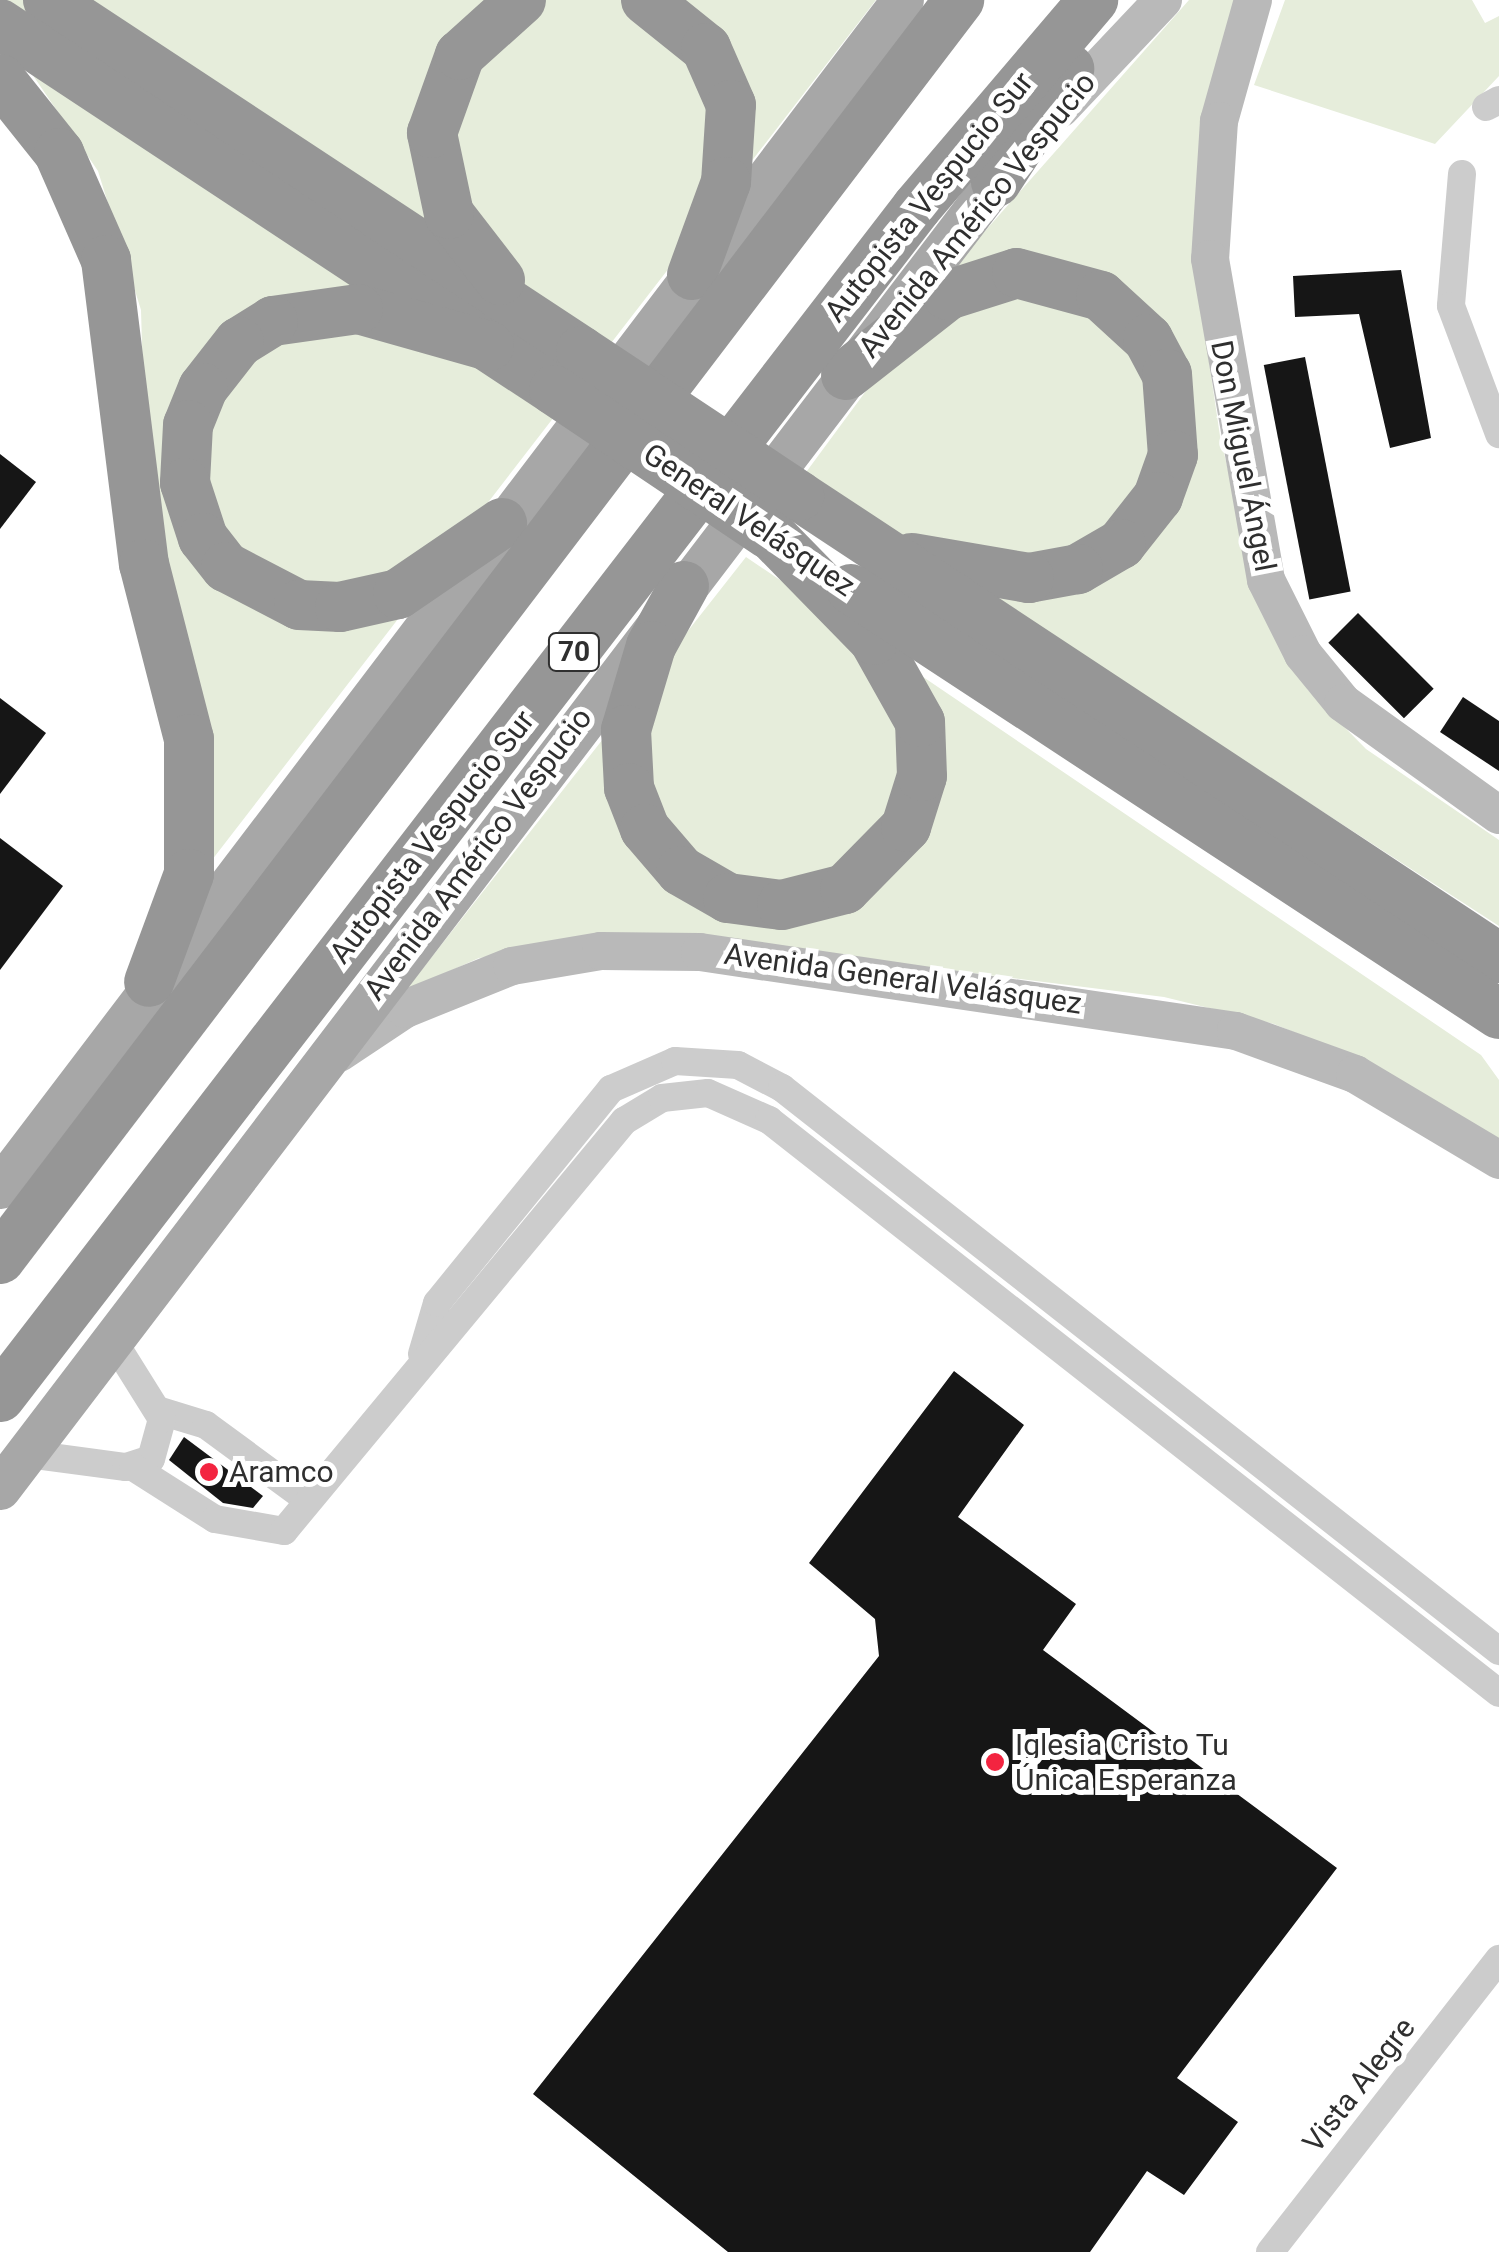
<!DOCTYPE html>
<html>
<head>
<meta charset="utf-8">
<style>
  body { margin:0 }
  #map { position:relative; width:1499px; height:2252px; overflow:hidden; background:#fff; font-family:Roboto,sans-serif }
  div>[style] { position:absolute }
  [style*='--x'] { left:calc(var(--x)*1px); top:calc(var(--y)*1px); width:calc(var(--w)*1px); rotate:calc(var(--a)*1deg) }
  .green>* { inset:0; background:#e6eddb }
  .building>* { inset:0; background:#161616; transform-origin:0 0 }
  .street>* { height:28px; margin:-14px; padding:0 14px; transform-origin:14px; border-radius:14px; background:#ccc }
  .secondary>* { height:38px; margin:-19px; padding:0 19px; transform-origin:19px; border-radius:19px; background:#b9b9b9 }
  .primary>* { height:42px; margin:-21px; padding:0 21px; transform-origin:21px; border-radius:21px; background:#a7a7a7 }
  .highway>* { height:50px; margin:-25px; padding:0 25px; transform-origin:25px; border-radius:25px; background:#969696 }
  .highway-bridge>* { height:50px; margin:-25px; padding:0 25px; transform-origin:25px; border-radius:25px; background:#969696 }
  .dots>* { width:28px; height:28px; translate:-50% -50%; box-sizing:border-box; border:5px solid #fff; border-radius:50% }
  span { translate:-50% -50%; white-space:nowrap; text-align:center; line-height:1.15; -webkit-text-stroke:10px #fff; paint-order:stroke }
  .shield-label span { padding:2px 8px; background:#fff; border:2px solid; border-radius:8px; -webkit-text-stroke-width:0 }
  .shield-label { font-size:28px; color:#2f2f2f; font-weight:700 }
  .street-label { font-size:30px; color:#2f2f2f }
  .poi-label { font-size:30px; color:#2f2f2f }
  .left { translate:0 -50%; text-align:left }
</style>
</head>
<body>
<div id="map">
  <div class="green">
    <i style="clip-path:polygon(0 0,876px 0,205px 869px,145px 450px,141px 310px,98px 171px,32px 74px)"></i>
    <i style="clip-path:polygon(1189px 0,1237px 0,1210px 88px,1195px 267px,1220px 436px,1262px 614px,1308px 690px,1366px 749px,1499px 840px,1499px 926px,804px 475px,978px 239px)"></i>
    <i style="clip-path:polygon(1285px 0,1472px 0,1485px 23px,1499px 16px,1499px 76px,1435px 144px,1254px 85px)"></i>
    <i style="clip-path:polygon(746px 557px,1481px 1055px,1499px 1080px,1499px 1148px,1381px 1068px,1274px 1024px,1164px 997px,674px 936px,479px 958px,405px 991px)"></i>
  </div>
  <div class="building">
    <i style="clip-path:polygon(1401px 270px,1431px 438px,1390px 448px,1359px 314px,1295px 317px,1293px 276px)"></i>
    <i style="left:1305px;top:357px;width:239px;height:42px;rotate:79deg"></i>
    <i style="clip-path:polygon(0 454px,36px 482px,0 529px)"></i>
    <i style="left:1358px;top:613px;width:107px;height:42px;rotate:45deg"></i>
    <i style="clip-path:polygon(1463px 697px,1499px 721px,1499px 771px,1440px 732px)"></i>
    <i style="clip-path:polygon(0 698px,46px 733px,0 794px)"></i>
    <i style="clip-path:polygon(0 838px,63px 886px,0 970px)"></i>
    <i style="clip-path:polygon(954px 1371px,1024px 1425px,958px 1517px,1076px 1604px,1043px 1650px,1337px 1868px,1177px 2078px,1238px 2122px,1184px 2195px,1147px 2171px,1090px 2252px,728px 2252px,533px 2094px,879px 1656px,875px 1619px,809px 1563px)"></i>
    <i style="clip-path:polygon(184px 1437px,263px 1496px,253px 1508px,223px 1503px,169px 1460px)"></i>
  </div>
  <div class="street">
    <i style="--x:1486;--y:107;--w:15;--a:-28"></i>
    <i style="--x:1462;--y:174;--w:132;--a:94.8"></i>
    <i style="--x:1451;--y:306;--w:137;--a:69.4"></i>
    <i style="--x:422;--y:1354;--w:53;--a:-73.6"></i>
    <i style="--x:437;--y:1303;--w:276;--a:-50.9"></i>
    <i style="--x:611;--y:1089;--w:70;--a:-23.6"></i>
    <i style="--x:675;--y:1061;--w:63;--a:3.6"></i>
    <i style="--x:738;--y:1065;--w:50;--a:27.6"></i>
    <i style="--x:782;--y:1088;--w:912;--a:38.14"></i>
    <i style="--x:157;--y:1410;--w:51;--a:17"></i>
    <i style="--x:206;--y:1425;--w:127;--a:36.3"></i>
    <i style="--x:28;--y:1454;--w:99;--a:7.6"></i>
    <i style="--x:126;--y:1467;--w:26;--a:-18"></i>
    <i style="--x:151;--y:1459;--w:41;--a:-74.6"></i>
    <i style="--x:162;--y:1419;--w:94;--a:-122"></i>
    <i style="--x:133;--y:1467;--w:97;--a:32.4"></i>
    <i style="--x:215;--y:1519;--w:70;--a:9.9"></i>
    <i style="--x:284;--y:1531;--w:533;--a:-50.33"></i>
    <i style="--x:624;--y:1121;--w:44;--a:-31.2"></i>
    <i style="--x:662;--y:1098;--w:46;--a:-6.2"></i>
    <i style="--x:708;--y:1093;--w:67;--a:23.9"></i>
    <i style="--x:769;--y:1120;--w:928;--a:38.13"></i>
    <i style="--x:1270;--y:2252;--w:372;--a:-52"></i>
  </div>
  <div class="secondary">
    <i style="--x:1253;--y:0;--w:126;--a:105.7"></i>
    <i style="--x:1219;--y:121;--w:138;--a:93.7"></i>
    <i style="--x:1210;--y:259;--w:326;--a:80.1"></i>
    <i style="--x:1266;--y:580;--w:83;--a:63.4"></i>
    <i style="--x:1303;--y:654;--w:63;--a:50.8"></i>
    <i style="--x:1343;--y:703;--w:192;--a:35.7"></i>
    <i style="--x:1060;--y:109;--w:150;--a:-46.6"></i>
    <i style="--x:339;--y:1053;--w:79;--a:-33.7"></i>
    <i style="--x:405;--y:1009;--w:115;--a:-21.9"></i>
    <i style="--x:512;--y:966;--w:90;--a:-9.6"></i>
    <i style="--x:601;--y:951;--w:99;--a:0.6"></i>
    <i style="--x:700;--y:952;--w:542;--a:8.38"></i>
    <i style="--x:1236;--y:1031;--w:127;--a:19.9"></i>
    <i style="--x:1355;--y:1074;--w:168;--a:30.8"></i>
  </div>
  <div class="primary">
    <i style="--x:0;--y:1188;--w:1492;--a:-52.76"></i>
    <i style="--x:0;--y:1489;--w:1643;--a:-52.69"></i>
  </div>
  <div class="highway">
    <i style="--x:48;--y:0;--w:638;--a:33.37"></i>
    <i style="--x:646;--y:0;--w:77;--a:38.7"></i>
    <i style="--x:706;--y:48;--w:62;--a:66.3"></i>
    <i style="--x:731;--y:105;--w:77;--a:93.7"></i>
    <i style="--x:726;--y:182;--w:99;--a:110.1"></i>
    <i style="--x:0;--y:24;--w:664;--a:33.45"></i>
    <i style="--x:0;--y:79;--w:95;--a:51.4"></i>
    <i style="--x:59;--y:153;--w:117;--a:66.3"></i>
    <i style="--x:106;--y:260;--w:306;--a:82.9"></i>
    <i style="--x:144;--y:564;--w:181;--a:75.6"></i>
    <i style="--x:189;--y:739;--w:135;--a:90"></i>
    <i style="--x:189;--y:874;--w:115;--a:110.3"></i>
    <i style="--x:996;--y:182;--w:135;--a:-57.1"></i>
    <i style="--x:500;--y:280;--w:83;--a:-127.7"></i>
    <i style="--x:449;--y:214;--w:83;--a:-101.9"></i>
    <i style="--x:432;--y:133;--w:83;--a:-70.3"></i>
    <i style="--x:460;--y:55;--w:82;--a:-42"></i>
    <i style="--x:489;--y:346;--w:136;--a:-164.2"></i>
    <i style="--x:358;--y:309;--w:86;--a:172"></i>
    <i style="--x:273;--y:321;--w:40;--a:148"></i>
    <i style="--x:239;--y:342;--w:58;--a:128"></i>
    <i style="--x:203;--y:388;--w:40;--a:112"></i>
    <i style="--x:188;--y:425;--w:58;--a:93"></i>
    <i style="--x:185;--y:483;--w:58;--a:71.9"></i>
    <i style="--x:203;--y:538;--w:37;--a:52"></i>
    <i style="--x:226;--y:567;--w:82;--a:27.5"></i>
    <i style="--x:299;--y:605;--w:41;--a:2.8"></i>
    <i style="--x:340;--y:607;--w:59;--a:-12.6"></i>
    <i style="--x:398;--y:594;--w:126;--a:-34.3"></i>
    <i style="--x:846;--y:375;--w:130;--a:-38.1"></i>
    <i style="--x:948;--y:295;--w:72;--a:-17.7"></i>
    <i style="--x:1017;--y:273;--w:87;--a:15.3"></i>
    <i style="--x:1101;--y:296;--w:64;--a:42.5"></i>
    <i style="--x:1148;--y:339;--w:40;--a:62"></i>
    <i style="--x:1167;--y:374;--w:81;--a:85.8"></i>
    <i style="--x:1173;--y:455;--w:45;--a:109.7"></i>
    <i style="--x:1158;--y:497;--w:60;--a:128.2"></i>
    <i style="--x:1121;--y:544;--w:50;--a:149.8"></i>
    <i style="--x:1078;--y:569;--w:50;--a:169.6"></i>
    <i style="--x:1029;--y:578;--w:119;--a:-170.3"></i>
    <i style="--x:799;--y:496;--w:839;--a:33.42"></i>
    <i style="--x:684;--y:586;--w:68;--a:118.8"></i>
    <i style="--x:651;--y:646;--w:88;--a:106.6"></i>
    <i style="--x:626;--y:730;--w:58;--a:87"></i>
    <i style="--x:629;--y:788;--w:44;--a:68.7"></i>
    <i style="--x:645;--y:829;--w:55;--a:49.4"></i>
    <i style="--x:681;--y:871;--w:54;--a:29.9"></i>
    <i style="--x:728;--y:898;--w:54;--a:7.4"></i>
    <i style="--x:782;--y:905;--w:65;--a:-14.3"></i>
    <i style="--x:845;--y:889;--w:87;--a:-45.5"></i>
    <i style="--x:906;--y:827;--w:53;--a:-72.6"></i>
    <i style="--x:922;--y:776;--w:54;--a:-92.1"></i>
    <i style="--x:920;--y:722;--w:94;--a:-119.3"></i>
    <i style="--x:874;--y:640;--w:144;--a:-134.4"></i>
    <i style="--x:851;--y:589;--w:775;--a:33.26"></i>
    <i style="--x:0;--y:1259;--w:1583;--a:-52.7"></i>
    <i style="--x:0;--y:1397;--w:1502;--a:-52.38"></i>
    <i style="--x:917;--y:207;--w:272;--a:-49.6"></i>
  </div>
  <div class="highway-bridge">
    <i style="--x:581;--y:351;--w:262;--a:33.6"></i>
    <i style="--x:554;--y:390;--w:258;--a:33.9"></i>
  </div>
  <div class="dots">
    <i style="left:209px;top:1472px;background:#f32440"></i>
    <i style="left:995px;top:1762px;background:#f32440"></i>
  </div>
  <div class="shield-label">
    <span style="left:574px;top:652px">70</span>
  </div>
  <div class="street-label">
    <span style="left:929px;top:197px;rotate:-51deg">Autopista Vespucio Sur</span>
    <span style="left:977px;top:215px;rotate:-51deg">Avenida Américo Vespucio</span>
    <span style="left:1243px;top:456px;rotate:79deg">Don Miguel Ángel</span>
    <span style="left:749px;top:520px;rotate:34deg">General Velásquez</span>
    <span style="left:432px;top:837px;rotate:-52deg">Autopista Vespucio Sur</span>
    <span style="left:478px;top:854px;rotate:-53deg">Avenida Américo Vespucio</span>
    <span style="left:903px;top:979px;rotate:8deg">Avenida General Velásquez</span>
    <span style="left:1359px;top:2085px;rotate:-52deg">Vista Alegre</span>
  </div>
  <div class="poi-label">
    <span class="left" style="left:229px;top:1472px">Aramco</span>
    <span class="left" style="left:1015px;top:1762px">Iglesia Cristo Tu<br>Única Esperanza</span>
  </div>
</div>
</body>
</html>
